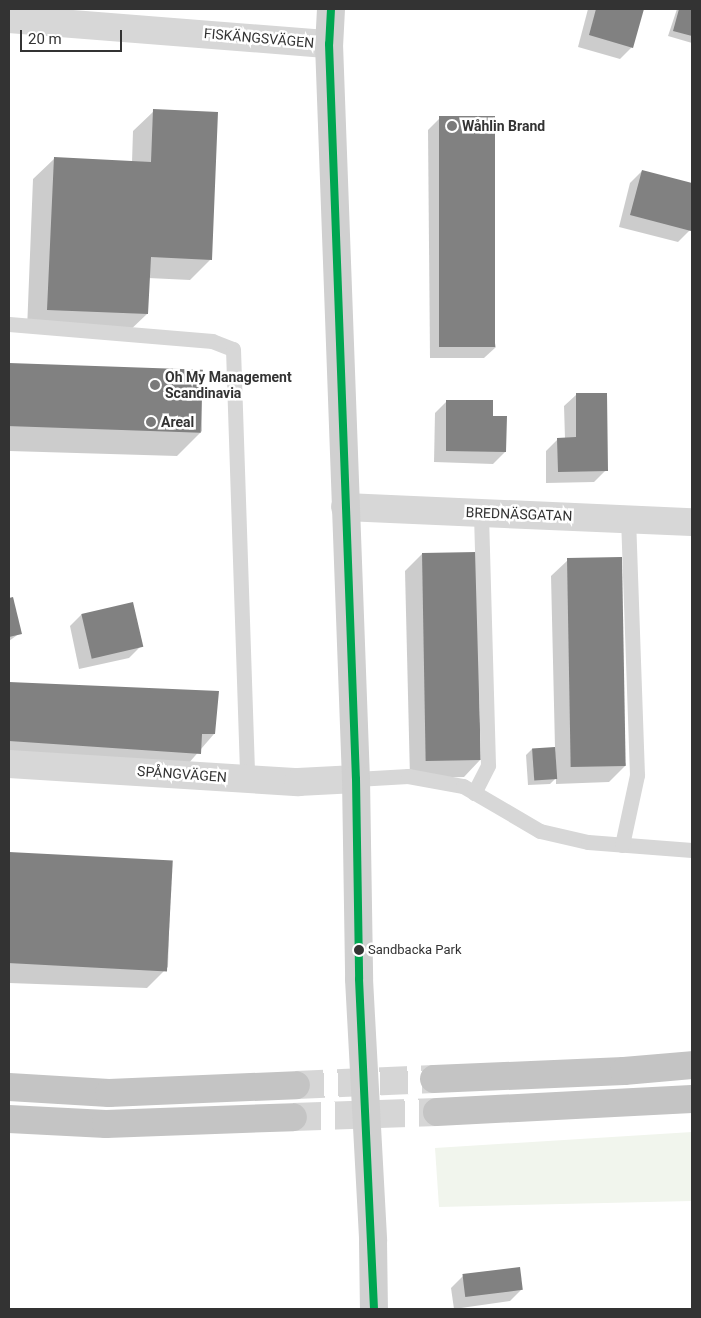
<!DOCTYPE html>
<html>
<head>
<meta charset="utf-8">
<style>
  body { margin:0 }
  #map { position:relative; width:701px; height:1318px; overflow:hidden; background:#fff; font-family:Roboto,sans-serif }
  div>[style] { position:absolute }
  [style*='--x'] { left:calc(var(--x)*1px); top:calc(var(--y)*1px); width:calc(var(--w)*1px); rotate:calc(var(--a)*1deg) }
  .green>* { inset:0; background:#f1f5ed }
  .shadow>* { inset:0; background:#0003; transform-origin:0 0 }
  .building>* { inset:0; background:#818181; transform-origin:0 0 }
  .highway-tunnel>* { height:28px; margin-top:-14px; transform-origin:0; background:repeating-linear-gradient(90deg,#d6d6d6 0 28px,transparent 0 42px) }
  .lane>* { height:15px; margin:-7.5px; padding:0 7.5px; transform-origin:7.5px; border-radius:7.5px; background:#d7d7d7 }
  .street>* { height:28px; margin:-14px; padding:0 14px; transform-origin:14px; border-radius:14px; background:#d7d7d7 }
  .secondary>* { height:28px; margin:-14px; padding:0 14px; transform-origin:14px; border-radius:14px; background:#d0d0d0 }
  .highway>* { height:28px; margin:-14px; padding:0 14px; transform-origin:14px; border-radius:14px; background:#c4c4c4 }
  .secondary-bridge>* { height:28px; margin:-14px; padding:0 14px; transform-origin:14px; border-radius:14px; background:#d0d0d0 }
  .bus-1>* { height:8px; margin:-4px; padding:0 4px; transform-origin:4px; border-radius:4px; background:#00a651 }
  .dots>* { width:14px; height:14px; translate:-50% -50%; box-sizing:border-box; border:2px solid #fff; border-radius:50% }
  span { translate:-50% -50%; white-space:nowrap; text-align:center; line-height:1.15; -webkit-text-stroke:5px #fff; paint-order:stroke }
  .bus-label { font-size:13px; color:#333 }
  .left { translate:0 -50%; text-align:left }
  .street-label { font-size:14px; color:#333 }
  .poi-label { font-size:14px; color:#333; font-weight:700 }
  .frame { position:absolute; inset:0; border:10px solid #333; pointer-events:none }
  .scale { position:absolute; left:20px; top:30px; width:102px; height:22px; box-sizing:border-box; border:2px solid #333; border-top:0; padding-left:6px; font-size:15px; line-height:18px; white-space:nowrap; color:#333; -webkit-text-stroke:4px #fff; paint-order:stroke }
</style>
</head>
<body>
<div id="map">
  <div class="green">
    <i style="clip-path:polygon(692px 1132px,692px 1201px,439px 1207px,435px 1148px)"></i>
  </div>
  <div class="shadow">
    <i style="clip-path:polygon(588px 9px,643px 9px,632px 47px,620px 59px,578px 47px)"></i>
    <i style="clip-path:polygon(677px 9px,692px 9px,692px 43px,668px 36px)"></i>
    <i style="clip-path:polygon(154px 111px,210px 260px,190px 280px,148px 278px,147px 314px,126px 334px,27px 330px,33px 179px,54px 159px,132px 162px,133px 131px)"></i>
    <i style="clip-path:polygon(440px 118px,496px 347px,484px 358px,430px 358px,428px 130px)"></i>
    <i style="clip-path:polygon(642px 171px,692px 184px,692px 221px,690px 230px,678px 242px,619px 227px,630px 183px)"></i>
    <i style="clip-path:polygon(9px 364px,202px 372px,202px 431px,177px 456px,9px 451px)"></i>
    <i style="clip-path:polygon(576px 395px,606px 470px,594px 482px,546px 483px,546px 451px,558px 439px,565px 439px,564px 406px)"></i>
    <i style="clip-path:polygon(447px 401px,491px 417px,505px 452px,493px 464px,434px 462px,435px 413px)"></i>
    <i style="clip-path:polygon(422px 554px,480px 760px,464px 777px,410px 778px,405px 571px)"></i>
    <i style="clip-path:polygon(568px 560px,626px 765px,609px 782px,556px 784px,556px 778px,550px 784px,528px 785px,526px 755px,532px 749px,555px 748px,551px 576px)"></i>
    <i style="clip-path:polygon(12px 598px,20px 633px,9px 641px,9px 599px)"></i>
    <i style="left:692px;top:603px;width:30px;height:1px;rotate:90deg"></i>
    <i style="clip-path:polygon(82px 614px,141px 646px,129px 658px,79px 669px,70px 626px)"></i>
    <i style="clip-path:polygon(9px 683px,217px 692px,214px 734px,175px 779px,9px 767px)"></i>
    <i style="clip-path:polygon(9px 853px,171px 862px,168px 967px,147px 988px,9px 983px)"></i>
    <i style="clip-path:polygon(463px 1276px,522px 1289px,510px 1301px,454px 1309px,451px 1288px)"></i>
  </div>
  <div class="building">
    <i style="clip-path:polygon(596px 9px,644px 9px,633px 48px,589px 35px)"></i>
    <i style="clip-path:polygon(679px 9px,692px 9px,692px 36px,673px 31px)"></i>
    <i style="clip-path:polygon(153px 109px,218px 112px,212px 260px,151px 257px,148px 314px,47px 310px,54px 157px,151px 162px)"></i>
    <i style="left:495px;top:116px;width:231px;height:56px;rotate:90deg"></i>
    <i style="clip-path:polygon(642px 170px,692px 183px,691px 231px,630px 215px)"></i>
    <i style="left:9px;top:363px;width:194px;height:63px;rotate:2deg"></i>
    <i style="clip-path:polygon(576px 393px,607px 393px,608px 471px,558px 472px,557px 438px,576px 437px)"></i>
    <i style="clip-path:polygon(446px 400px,493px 400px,493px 416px,507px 416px,506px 452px,446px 451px)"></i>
    <i style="left:477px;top:552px;width:208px;height:55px;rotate:89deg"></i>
    <i style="left:622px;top:557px;width:209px;height:55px;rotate:89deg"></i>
    <i style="clip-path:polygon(13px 597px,22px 634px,9px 637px,9px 598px)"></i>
    <i style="left:133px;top:602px;width:46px;height:53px;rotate:77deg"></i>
    <i style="clip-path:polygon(9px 682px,219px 691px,215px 734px,202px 734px,201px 754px,9px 741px)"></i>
    <i style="left:555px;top:747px;width:32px;height:23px;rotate:86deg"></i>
    <i style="left:9px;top:852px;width:164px;height:111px;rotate:3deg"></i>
    <i style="left:520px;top:1267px;width:23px;height:58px;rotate:83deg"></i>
  </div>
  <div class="highway-tunnel">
    <i style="--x:296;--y:1085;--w:138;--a:-2.5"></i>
    <i style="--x:293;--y:1117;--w:144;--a:-2"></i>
  </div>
  <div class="lane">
    <i style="--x:9;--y:324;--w:204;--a:4.8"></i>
    <i style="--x:212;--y:341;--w:22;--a:21"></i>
    <i style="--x:233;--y:349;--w:429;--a:88.1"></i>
    <i style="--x:356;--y:779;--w:52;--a:-3.3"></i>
    <i style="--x:408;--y:776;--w:56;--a:10.3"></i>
    <i style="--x:463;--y:786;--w:89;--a:30.3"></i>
    <i style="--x:540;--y:831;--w:49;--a:12.9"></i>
    <i style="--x:588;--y:842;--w:104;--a:4.4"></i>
    <i style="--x:474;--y:793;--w:31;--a:-63"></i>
    <i style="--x:488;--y:765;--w:252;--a:-91.6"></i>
    <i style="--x:622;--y:845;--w:72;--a:-77.9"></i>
    <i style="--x:637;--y:775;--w:256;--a:-92"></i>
  </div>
  <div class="street">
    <i style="--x:9;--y:19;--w:321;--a:4.5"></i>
    <i style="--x:345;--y:507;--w:347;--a:2.5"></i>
    <i style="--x:9;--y:764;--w:290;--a:3.6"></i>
    <i style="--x:298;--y:782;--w:58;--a:-3"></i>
  </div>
  <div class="secondary">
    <i style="--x:331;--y:9;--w:35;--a:93"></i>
    <i style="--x:329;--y:44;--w:735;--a:87.9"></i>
    <i style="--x:356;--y:779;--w:200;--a:89.1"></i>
    <i style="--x:373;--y:1241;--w:68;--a:89.2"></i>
  </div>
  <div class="highway">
    <i style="--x:434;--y:1079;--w:190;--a:-2.4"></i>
    <i style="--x:624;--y:1071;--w:68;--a:-5"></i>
    <i style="--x:9;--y:1087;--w:100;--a:3.4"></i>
    <i style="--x:109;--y:1093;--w:187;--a:-2.4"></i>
    <i style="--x:437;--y:1112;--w:255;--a:-2.9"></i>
    <i style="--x:9;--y:1119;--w:97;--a:3"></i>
    <i style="--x:106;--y:1124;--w:187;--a:-2.1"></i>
  </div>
  <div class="secondary-bridge">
    <i style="--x:359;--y:979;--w:262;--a:86.9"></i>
  </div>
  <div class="bus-1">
    <i style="--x:331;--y:9;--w:35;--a:93"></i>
    <i style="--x:329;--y:44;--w:735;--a:87.9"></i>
    <i style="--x:356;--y:779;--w:200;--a:89.1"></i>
    <i style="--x:359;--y:979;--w:330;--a:87.4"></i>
  </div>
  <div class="dots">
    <i style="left:452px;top:126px;background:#7a7a7a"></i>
    <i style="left:155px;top:385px;background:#7a7a7a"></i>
    <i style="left:151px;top:422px;background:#7a7a7a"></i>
    <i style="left:359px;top:950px;background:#333"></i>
  </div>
  <div class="bus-label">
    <span class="left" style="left:368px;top:950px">Sandbacka Park</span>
  </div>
  <div class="street-label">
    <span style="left:259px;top:38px;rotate:5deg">FISKÄNGSVÄGEN</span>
    <span style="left:519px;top:514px;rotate:2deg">BREDNÄSGATAN</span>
    <span style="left:182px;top:774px;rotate:4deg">SPÅNGVÄGEN</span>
  </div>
  <div class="poi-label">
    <span class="left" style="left:462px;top:126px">Wåhlin Brand</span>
    <span class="left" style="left:165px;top:385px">Oh My Management<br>Scandinavia</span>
    <span class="left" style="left:161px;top:422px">Areal</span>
  </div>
  <div class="frame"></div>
  <div class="scale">20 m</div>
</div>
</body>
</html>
